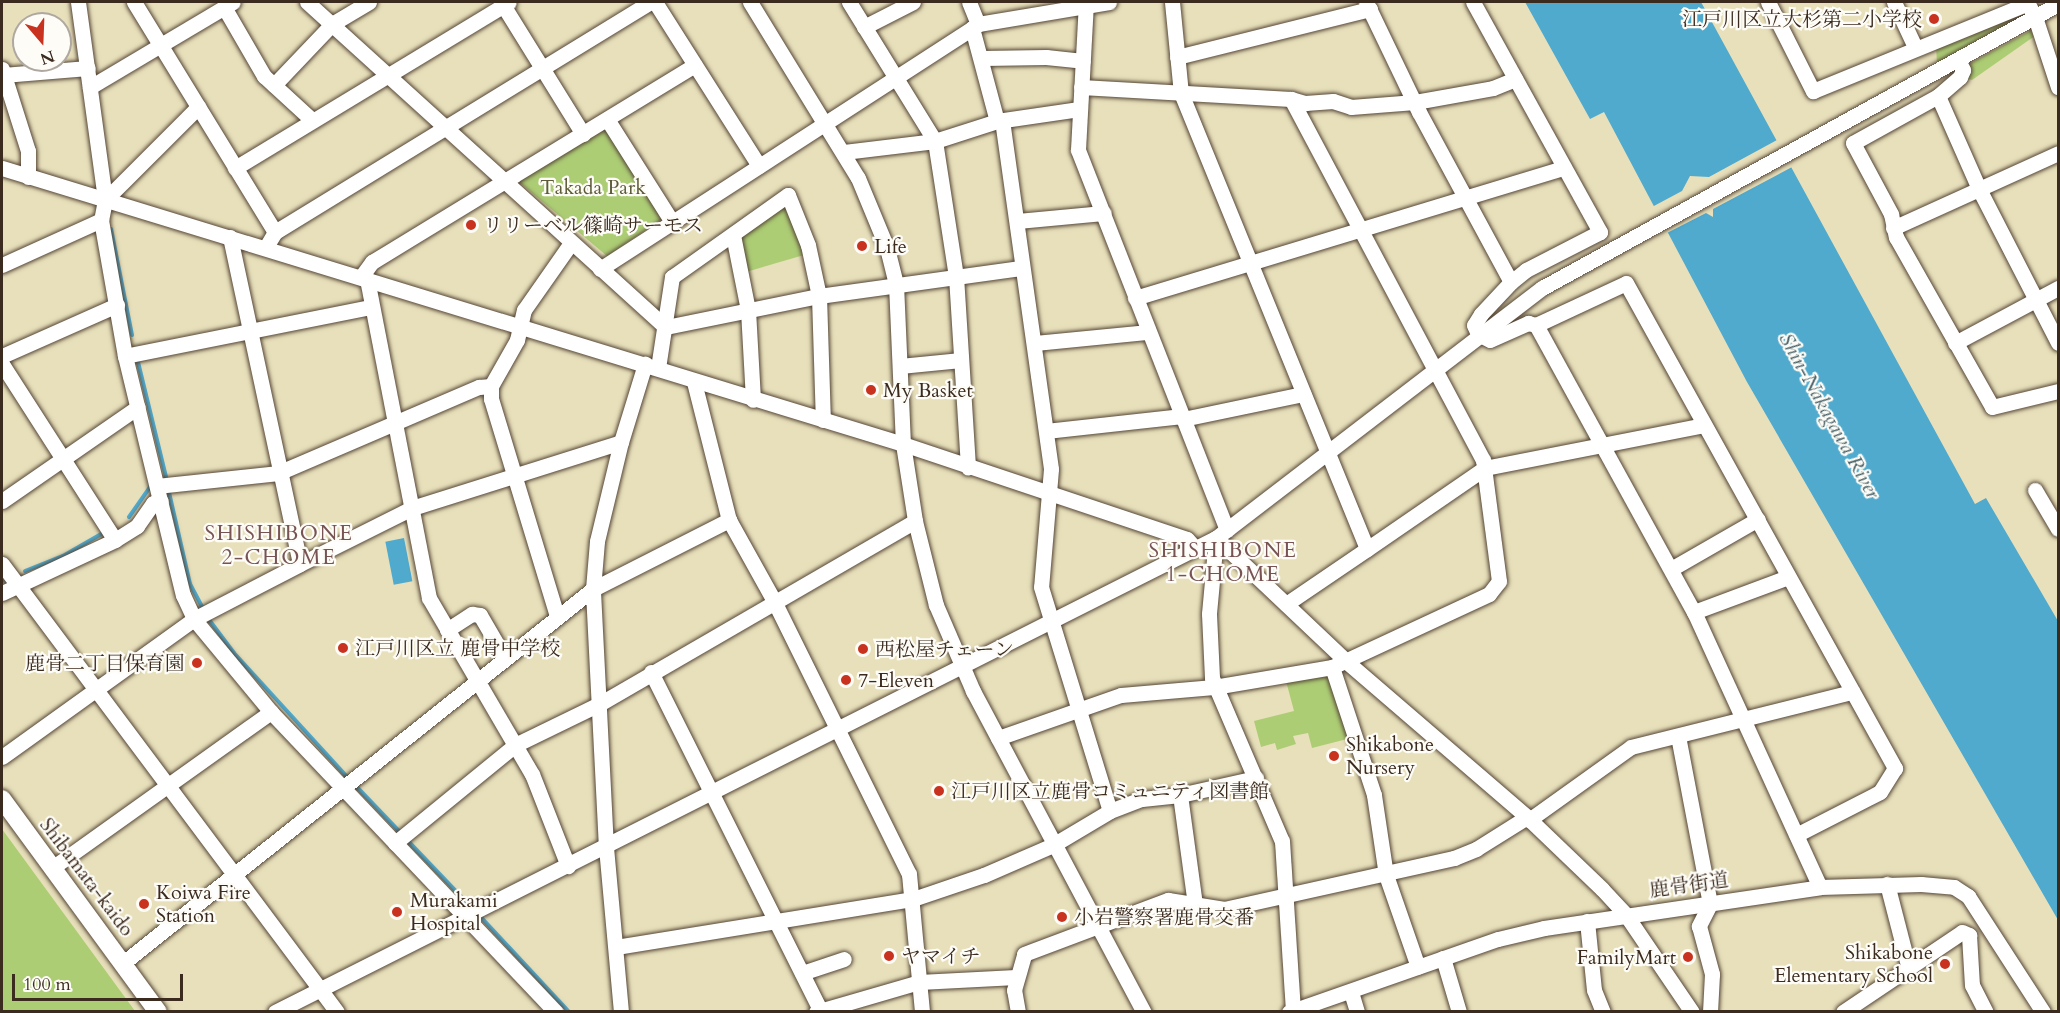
<!DOCTYPE html>
<html>
<head>
<meta charset="utf-8">
<style>
  body { margin:0 }
  #map { position:relative; width:2060px; height:1013px; overflow:hidden; background:#e8e0bb; font-family:Cardo,"Noto Serif JP",serif }
  div>[style] { position:absolute }
  [style*='--x'] { left:calc(var(--x)*1px); top:calc(var(--y)*1px); width:calc(var(--w)*1px); rotate:calc(var(--a)*1deg) }
  .green>* { inset:0; background:#adcd75 }
  .water>* { inset:0; background:#50aace; transform-origin:0 0 }
  .pier>* { inset:0; background:#e8e0bb }
  .stream>* { height:4px; margin:-2px; padding:0 2px; transform-origin:2px; border-radius:2px; background:#50aace }
  .roads { filter:drop-shadow(0 0 2px #554536) drop-shadow(0 0 2px #554536) }
  .minor>* { height:15px; margin:-7.5px; padding:0 7.5px; transform-origin:7.5px; border-radius:7.5px; background:#fff }
  .major>* { height:18px; margin:-9px; padding:0 9px; transform-origin:9px; border-radius:9px; background:#fff }
  .dots>* { width:16px; height:16px; translate:-50% -50%; box-sizing:border-box; border:3px solid #fdfcf7; border-radius:50% }
  span { translate:-50% -50%; white-space:nowrap; text-align:center; line-height:1.15; -webkit-text-stroke:4.5px #fdfcf7; paint-order:stroke }
  .poi-label { font-size:20px; color:#3b2a1e }
  .right { translate:-100% -50%; text-align:right }
  .left { translate:0 -50%; text-align:left }
  .park-label { font-size:20px; color:#5d5b38 }
  .street-label { font-size:20px; color:#3b2a1e }
  .water-label { font-size:21px; color:#435d64; font-style:italic }
  .neighbourhood-label { font-size:21px; color:#785354; letter-spacing:1.5px }
  .frame { position:absolute; inset:0; border:3px solid #3b2a1e; pointer-events:none }
  .north { position:absolute; left:12px; top:12px; width:60px; height:60px; box-sizing:border-box; background:#fdfcf7; border:2px solid #afa8a0; border-radius:50%; rotate:161deg; font-size:16px; font-weight:700; line-height:24px; text-align:center; color:#3b2a1e }
  .north::after { content:''; display:block; margin:auto; width:21px; height:27px; background:#c8321e; clip-path:polygon(50% 0,100% 100%,50% 72%,0 100%) }
  .scale { position:absolute; left:12px; top:974px; width:171px; height:27px; box-sizing:border-box; border:3px solid #3b2a1e; border-top:0; padding-left:8px; font-size:18px; line-height:21px; white-space:nowrap; color:#3b2a1e; -webkit-text-stroke:4px #fdfcf7; paint-order:stroke }
</style>
</head>
<body>
<div id="map">
  <div class="green">
    <i style="clip-path:polygon(2021px 9px,2028px 16px,1937px 64px,1936px 46px)"></i>
    <i style="clip-path:polygon(2030px 31px,2036px 35px,1972px 80px,1964px 78px,1971px 63px)"></i>
    <i style="clip-path:polygon(606px 128px,665px 217px,607px 256px,518px 181px)"></i>
    <i style="clip-path:polygon(785px 203px,804px 255px,746px 272px,740px 238px)"></i>
    <i style="clip-path:polygon(1327px 672px,1351px 738px,1312px 748px,1308px 733px,1293px 736px,1296px 744px,1277px 750px,1275px 743px,1261px 747px,1254px 721px,1294px 711px,1286px 681px)"></i>
    <i style="clip-path:polygon(2px 829px,135px 1011px,2px 1011px)"></i>
  </div>
  <div class="water">
    <i style="clip-path:polygon(1525px 2px,1701px 2px,1975px 504px,1986px 498px,2058px 621px,2058px 920px,1747px 382px,1604px 112px,1590px 119px)"></i>
    <i style="left:404px;top:538px;width:44px;height:19px;rotate:79deg"></i>
  </div>
  <div class="pier">
    <i style="clip-path:polygon(1777px 140px,1792px 167px,1713px 209px,1713px 217px,1706px 213px,1667px 233px,1652px 207px,1682px 191px,1690px 176px,1709px 177px)"></i>
  </div>
  <div class="stream">
    <i style="--x:111;--y:229;--w:108;--a:78.8"></i>
    <i style="--x:138;--y:362;--w:122;--a:76.3"></i>
    <i style="--x:168;--y:488;--w:98;--a:77.1"></i>
    <i style="--x:190;--y:584;--w:30;--a:62"></i>
    <i style="--x:129;--y:517;--w:38;--a:-55"></i>
    <i style="--x:25;--y:571;--w:41;--a:-21.5"></i>
    <i style="--x:63;--y:556;--w:46;--a:-29.9"></i>
    <i style="--x:2;--y:581;--w:1;--a:-45"></i>
    <i style="--x:207;--y:617;--w:45;--a:53.1"></i>
    <i style="--x:234;--y:653;--w:169;--a:47.6"></i>
    <i style="--x:353;--y:783;--w:68;--a:46.2"></i>
    <i style="--x:407;--y:840;--w:94;--a:46.3"></i>
    <i style="--x:478;--y:914;--w:134;--a:47.1"></i>
  </div>
  <div class="roads">
    <div class="minor">
      <i style="--x:78;--y:2;--w:200;--a:82.2"></i>
      <i style="--x:105;--y:200;--w:20;--a:101"></i>
      <i style="--x:101;--y:220;--w:138;--a:80"></i>
      <i style="--x:125;--y:356;--w:246;--a:76.4"></i>
      <i style="--x:183;--y:595;--w:26;--a:65"></i>
      <i style="--x:194;--y:619;--w:121;--a:50.4"></i>
      <i style="--x:271;--y:712;--w:414;--a:46.5"></i>
      <i style="--x:134;--y:2;--w:270;--a:58.5"></i>
      <i style="--x:307;--y:2;--w:484;--a:42.2"></i>
      <i style="--x:655;--y:2;--w:194;--a:57.6"></i>
      <i style="--x:750;--y:2;--w:206;--a:58.5"></i>
      <i style="--x:858;--y:178;--w:76;--a:67.5"></i>
      <i style="--x:887;--y:248;--w:37;--a:76"></i>
      <i style="--x:896;--y:284;--w:160;--a:87.5"></i>
      <i style="--x:903;--y:444;--w:78;--a:81.1"></i>
      <i style="--x:915;--y:521;--w:87;--a:76"></i>
      <i style="--x:936;--y:605;--w:94;--a:66.7"></i>
      <i style="--x:973;--y:691;--w:364;--a:62"></i>
      <i style="--x:849;--y:2;--w:163;--a:58.3"></i>
      <i style="--x:935;--y:141;--w:137;--a:81.2"></i>
      <i style="--x:956;--y:276;--w:192;--a:86.4"></i>
      <i style="--x:969;--y:2;--w:24;--a:68"></i>
      <i style="--x:1086;--y:2;--w:148;--a:93.1"></i>
      <i style="--x:1078;--y:150;--w:408;--a:68.6"></i>
      <i style="--x:1172;--y:2;--w:91;--a:84.4"></i>
      <i style="--x:1181;--y:93;--w:492;--a:67.8"></i>
      <i style="--x:1367;--y:549;--w:98;--a:145.8"></i>
      <i style="--x:1366;--y:2;--w:122;--a:64.3"></i>
      <i style="--x:1419;--y:112;--w:193;--a:61.6"></i>
      <i style="--x:1511;--y:282;--w:44;--a:133.2"></i>
      <i style="--x:1481;--y:314;--w:13;--a:122"></i>
      <i style="--x:1474;--y:325;--w:10;--a:66"></i>
      <i style="--x:1478;--y:334;--w:13;--a:27"></i>
      <i style="--x:1490;--y:340;--w:42;--a:-24.1"></i>
      <i style="--x:1528;--y:323;--w:8;--a:14"></i>
      <i style="--x:1536;--y:325;--w:328;--a:61.2"></i>
      <i style="--x:1694;--y:612;--w:302;--a:65.4"></i>
      <i style="--x:1473;--y:2;--w:263;--a:61.1"></i>
      <i style="--x:1600;--y:232;--w:83;--a:152.8"></i>
      <i style="--x:1526;--y:270;--w:19;--a:141"></i>
      <i style="--x:1768;--y:2;--w:100;--a:63.2"></i>
      <i style="--x:1813;--y:91;--w:228;--a:-22.2"></i>
      <i style="--x:2024;--y:5;--w:5;--a:11"></i>
      <i style="--x:2029;--y:6;--w:13;--a:61"></i>
      <i style="--x:2035;--y:17;--w:74;--a:71.8"></i>
      <i style="--x:1894;--y:2;--w:50;--a:65"></i>
      <i style="--x:503;--y:5;--w:152;--a:58.2"></i>
      <i style="--x:224;--y:7;--w:80;--a:59.9"></i>
      <i style="--x:264;--y:76;--w:65;--a:42.5"></i>
      <i style="--x:864;--y:27;--w:55;--a:-27"></i>
      <i style="--x:972;--y:28;--w:96;--a:75"></i>
      <i style="--x:1177;--y:57;--w:199;--a:-14"></i>
      <i style="--x:983;--y:58;--w:63;--a:-0.9"></i>
      <i style="--x:1046;--y:57;--w:37;--a:6"></i>
      <i style="--x:1959;--y:62;--w:9;--a:63"></i>
      <i style="--x:1963;--y:70;--w:8;--a:113"></i>
      <i style="--x:1960;--y:77;--w:29;--a:139"></i>
      <i style="--x:1938;--y:96;--w:97;--a:151.1"></i>
      <i style="--x:1853;--y:143;--w:81;--a:61.8"></i>
      <i style="--x:1891;--y:214;--w:24;--a:78"></i>
      <i style="--x:1896;--y:237;--w:195;--a:60.5"></i>
      <i style="--x:1992;--y:407;--w:68;--a:-13.6"></i>
      <i style="--x:2;--y:69;--w:86;--a:72.4"></i>
      <i style="--x:28;--y:151;--w:26;--a:90"></i>
      <i style="--x:3;--y:75;--w:85;--a:-4.7"></i>
      <i style="--x:274;--y:85;--w:84;--a:-46.4"></i>
      <i style="--x:332;--y:24;--w:43;--a:-30.7"></i>
      <i style="--x:90;--y:87;--w:166;--a:-30.7"></i>
      <i style="--x:1081;--y:87;--w:210;--a:3.3"></i>
      <i style="--x:1291;--y:99;--w:15;--a:16"></i>
      <i style="--x:1305;--y:103;--w:28;--a:-4"></i>
      <i style="--x:1333;--y:101;--w:19;--a:18"></i>
      <i style="--x:1351;--y:107;--w:64;--a:-4.5"></i>
      <i style="--x:1415;--y:102;--w:79;--a:-10.2"></i>
      <i style="--x:1493;--y:88;--w:24;--a:-22"></i>
      <i style="--x:1938;--y:96;--w:102;--a:66.2"></i>
      <i style="--x:1979;--y:189;--w:173;--a:62.8"></i>
      <i style="--x:607;--y:119;--w:122;--a:57.7"></i>
      <i style="--x:1002;--y:120;--w:352;--a:82"></i>
      <i style="--x:1051;--y:469;--w:118;--a:94.8"></i>
      <i style="--x:1041;--y:587;--w:234;--a:72.9"></i>
      <i style="--x:844;--y:152;--w:92;--a:-6.9"></i>
      <i style="--x:935;--y:141;--w:65;--a:-17.9"></i>
      <i style="--x:997;--y:121;--w:83;--a:-8.3"></i>
      <i style="--x:2;--y:168;--w:942;--a:17.03"></i>
      <i style="--x:903;--y:444;--w:299;--a:18.5"></i>
      <i style="--x:1187;--y:539;--w:13;--a:48"></i>
      <i style="--x:235;--y:168;--w:320;--a:-31.2"></i>
      <i style="--x:105;--y:200;--w:132;--a:-45"></i>
      <i style="--x:1017;--y:221;--w:87;--a:-5.3"></i>
      <i style="--x:1893;--y:228;--w:181;--a:-24.4"></i>
      <i style="--x:733;--y:235;--w:76;--a:78.7"></i>
      <i style="--x:748;--y:310;--w:90;--a:86.8"></i>
      <i style="--x:230;--y:237;--w:334;--a:77.9"></i>
      <i style="--x:266;--y:247;--w:17;--a:-59"></i>
      <i style="--x:275;--y:232;--w:440;--a:-31.5"></i>
      <i style="--x:2;--y:265;--w:109;--a:-24.4"></i>
      <i style="--x:600;--y:269;--w:450;--a:-32.9"></i>
      <i style="--x:978;--y:24;--w:133;--a:-9.5"></i>
      <i style="--x:361;--y:277;--w:19;--a:-54"></i>
      <i style="--x:372;--y:262;--w:378;--a:-31.4"></i>
      <i style="--x:367;--y:279;--w:325;--a:79"></i>
      <i style="--x:429;--y:598;--w:204;--a:59.7"></i>
      <i style="--x:532;--y:774;--w:99;--a:68.6"></i>
      <i style="--x:1135;--y:298;--w:448;--a:-16.9"></i>
      <i style="--x:1536;--y:325;--w:99;--a:-25"></i>
      <i style="--x:1626;--y:283;--w:555;--a:60.99"></i>
      <i style="--x:1895;--y:768;--w:28;--a:122"></i>
      <i style="--x:1880;--y:792;--w:94;--a:152.9"></i>
      <i style="--x:666;--y:327;--w:156;--a:-11.5"></i>
      <i style="--x:819;--y:296;--w:124;--a:88.2"></i>
      <i style="--x:1035;--y:343;--w:114;--a:-5.6"></i>
      <i style="--x:1955;--y:343;--w:117;--a:-28.1"></i>
      <i style="--x:2;--y:356;--w:126;--a:-23.9"></i>
      <i style="--x:125;--y:356;--w:251;--a:-11.3"></i>
      <i style="--x:2;--y:364;--w:209;--a:57.3"></i>
      <i style="--x:900;--y:366;--w:61;--a:-5.6"></i>
      <i style="--x:658;--y:368;--w:92;--a:-81.3"></i>
      <i style="--x:672;--y:277;--w:142;--a:-35.3"></i>
      <i style="--x:788;--y:195;--w:54;--a:68.2"></i>
      <i style="--x:808;--y:245;--w:52;--a:77.8"></i>
      <i style="--x:819;--y:296;--w:205;--a:-7.9"></i>
      <i style="--x:694;--y:382;--w:142;--a:75.8"></i>
      <i style="--x:729;--y:520;--w:93;--a:60.9"></i>
      <i style="--x:774;--y:601;--w:305;--a:63.7"></i>
      <i style="--x:909;--y:874;--w:139;--a:84.6"></i>
      <i style="--x:1183;--y:419;--w:123;--a:-11.8"></i>
      <i style="--x:1046;--y:431;--w:137;--a:-6.3"></i>
      <i style="--x:157;--y:486;--w:122;--a:-6.1"></i>
      <i style="--x:278;--y:473;--w:219;--a:-23.2"></i>
      <i style="--x:479;--y:387;--w:12;--a:-5"></i>
      <i style="--x:2035;--y:490;--w:45;--a:59.5"></i>
      <i style="--x:2;--y:501;--w:165;--a:-34.7"></i>
      <i style="--x:1216;--y:538;--w:180;--a:43.4"></i>
      <i style="--x:1347;--y:662;--w:238;--a:40.7"></i>
      <i style="--x:1527;--y:817;--w:104;--a:43.8"></i>
      <i style="--x:1602;--y:889;--w:35;--a:47"></i>
      <i style="--x:1626;--y:915;--w:117;--a:55.8"></i>
      <i style="--x:1216;--y:538;--w:76;--a:95.3"></i>
      <i style="--x:1209;--y:614;--w:64;--a:87.3"></i>
      <i style="--x:1212;--y:678;--w:177;--a:66.8"></i>
      <i style="--x:1282;--y:841;--w:171;--a:86.3"></i>
      <i style="--x:1367;--y:549;--w:143;--a:-34.5"></i>
      <i style="--x:1485;--y:468;--w:223;--a:-11.1"></i>
      <i style="--x:2;--y:564;--w:559;--a:53.21"></i>
      <i style="--x:1671;--y:569;--w:100;--a:-29.9"></i>
      <i style="--x:2;--y:593;--w:125;--a:-25.1"></i>
      <i style="--x:115;--y:540;--w:26;--a:-32"></i>
      <i style="--x:137;--y:526;--w:28;--a:-55"></i>
      <i style="--x:153;--y:503;--w:8;--a:-14"></i>
      <i style="--x:1694;--y:612;--w:100;--a:-20.4"></i>
      <i style="--x:557;--y:616;--w:227;--a:-106.9"></i>
      <i style="--x:491;--y:399;--w:13;--a:-90"></i>
      <i style="--x:491;--y:386;--w:53;--a:-60.5"></i>
      <i style="--x:517;--y:340;--w:31;--a:-77"></i>
      <i style="--x:524;--y:310;--w:82;--a:-55"></i>
      <i style="--x:447;--y:630;--w:30;--a:-33"></i>
      <i style="--x:472;--y:614;--w:8;--a:7"></i>
      <i style="--x:480;--y:615;--w:50;--a:59.8"></i>
      <i style="--x:1332;--y:667;--w:135;--a:71.8"></i>
      <i style="--x:1374;--y:795;--w:81;--a:81.5"></i>
      <i style="--x:1386;--y:875;--w:97;--a:70.8"></i>
      <i style="--x:651;--y:672;--w:380;--a:63.4"></i>
      <i style="--x:1678;--y:736;--w:171;--a:79.2"></i>
      <i style="--x:1710;--y:904;--w:25;--a:117"></i>
      <i style="--x:1699;--y:926;--w:50;--a:74.8"></i>
      <i style="--x:1712;--y:974;--w:38;--a:93"></i>
      <i style="--x:998;--y:738;--w:130;--a:-19.3"></i>
      <i style="--x:1121;--y:695;--w:93;--a:-4.9"></i>
      <i style="--x:1214;--y:687;--w:120;--a:-9.6"></i>
      <i style="--x:1332;--y:667;--w:173;--a:-24.9"></i>
      <i style="--x:1489;--y:594;--w:16;--a:-52"></i>
      <i style="--x:1499;--y:581;--w:122;--a:-97.5"></i>
      <i style="--x:1483;--y:460;--w:409;--a:-118"></i>
      <i style="--x:2;--y:757;--w:236;--a:-35.7"></i>
      <i style="--x:194;--y:619;--w:119;--a:-27.4"></i>
      <i style="--x:300;--y:564;--w:125;--a:-26.6"></i>
      <i style="--x:412;--y:508;--w:219;--a:-17.5"></i>
      <i style="--x:1180;--y:795;--w:110;--a:82.2"></i>
      <i style="--x:1529;--y:820;--w:125;--a:-35.6"></i>
      <i style="--x:1631;--y:747;--w:228;--a:-14"></i>
      <i style="--x:395;--y:843;--w:155;--a:-39.2"></i>
      <i style="--x:515;--y:745;--w:96;--a:-26"></i>
      <i style="--x:601;--y:703;--w:363;--a:-30.1"></i>
      <i style="--x:52;--y:868;--w:269;--a:-35.5"></i>
      <i style="--x:1887;--y:884;--w:88;--a:75.5"></i>
      <i style="--x:1587;--y:921;--w:69;--a:84.2"></i>
      <i style="--x:1594;--y:990;--w:24;--a:68"></i>
      <i style="--x:616;--y:947;--w:301;--a:-9.2"></i>
      <i style="--x:913;--y:899;--w:75;--a:-18.7"></i>
      <i style="--x:984;--y:875;--w:75;--a:-23.5"></i>
      <i style="--x:1053;--y:845;--w:66;--a:-30.8"></i>
      <i style="--x:1110;--y:811;--w:34;--a:-21"></i>
      <i style="--x:1142;--y:799;--w:38;--a:-6"></i>
      <i style="--x:1180;--y:795;--w:78;--a:-12.6"></i>
      <i style="--x:1443;--y:958;--w:56;--a:73.5"></i>
      <i style="--x:123;--y:963;--w:601;--a:-38.51"></i>
      <i style="--x:593;--y:589;--w:153;--a:-26.9"></i>
      <i style="--x:802;--y:973;--w:44;--a:-18.4"></i>
      <i style="--x:1351;--y:992;--w:21;--a:73"></i>
      <i style="--x:275;--y:1012;--w:1054;--a:-26.74"></i>
      <i style="--x:1216;--y:538;--w:411;--a:-37.5"></i>
      <i style="--x:1542;--y:288;--w:589;--a:-28.83"></i>
      <i style="--x:621;--y:1012;--w:165;--a:-95.2"></i>
      <i style="--x:606;--y:848;--w:259;--a:-92.9"></i>
      <i style="--x:593;--y:589;--w:48;--a:-85.2"></i>
      <i style="--x:597;--y:541;--w:102;--a:-76.4"></i>
      <i style="--x:621;--y:442;--w:82;--a:-72.9"></i>
      <i style="--x:816;--y:1012;--w:107;--a:-16.2"></i>
      <i style="--x:919;--y:982;--w:97;--a:-3"></i>
      <i style="--x:1018;--y:1012;--w:22;--a:-100"></i>
      <i style="--x:1014;--y:990;--w:37;--a:-74"></i>
      <i style="--x:1024;--y:954;--w:154;--a:-20.6"></i>
      <i style="--x:1168;--y:900;--w:57;--a:9.1"></i>
      <i style="--x:1224;--y:909;--w:236;--a:-12.5"></i>
      <i style="--x:1454;--y:858;--w:24;--a:-22"></i>
      <i style="--x:1476;--y:849;--w:60;--a:-32.1"></i>
      <i style="--x:1289;--y:1012;--w:221;--a:-19.3"></i>
      <i style="--x:1498;--y:939;--w:47;--a:-13.4"></i>
      <i style="--x:1544;--y:928;--w:279;--a:-8.4"></i>
      <i style="--x:1820;--y:887;--w:101;--a:-1.7"></i>
      <i style="--x:1921;--y:884;--w:33;--a:5"></i>
      <i style="--x:1954;--y:887;--w:17;--a:33"></i>
      <i style="--x:1968;--y:896;--w:138;--a:57.1"></i>
      <i style="--x:1843;--y:1012;--w:143;--a:-33.9"></i>
      <i style="--x:1962;--y:932;--w:8;--a:23"></i>
      <i style="--x:1969;--y:935;--w:50;--a:86.6"></i>
      <i style="--x:1972;--y:985;--w:30;--a:63"></i>
    </div>
    <div class="major">
      <i style="--x:2;--y:799;--w:264;--a:53.8"></i>
    </div>
  </div>
  <div class="dots">
    <i style="left:1934px;top:19px;background:#c8321e"></i>
    <i style="left:471px;top:225px;background:#c8321e"></i>
    <i style="left:862px;top:246px;background:#c8321e"></i>
    <i style="left:871px;top:390px;background:#c8321e"></i>
    <i style="left:343px;top:648px;background:#c8321e"></i>
    <i style="left:863px;top:649px;background:#c8321e"></i>
    <i style="left:197px;top:663px;background:#c8321e"></i>
    <i style="left:846px;top:680px;background:#c8321e"></i>
    <i style="left:1334px;top:756px;background:#c8321e"></i>
    <i style="left:939px;top:791px;background:#c8321e"></i>
    <i style="left:144px;top:904px;background:#c8321e"></i>
    <i style="left:397px;top:912px;background:#c8321e"></i>
    <i style="left:1062px;top:917px;background:#c8321e"></i>
    <i style="left:889px;top:956px;background:#c8321e"></i>
    <i style="left:1688px;top:957px;background:#c8321e"></i>
    <i style="left:1945px;top:964px;background:#c8321e"></i>
  </div>
  <div class="poi-label">
    <span class="right" style="left:1922px;top:19px">江戸川区立大杉第二小学校</span>
    <span class="left" style="left:483px;top:225px">リリーベル篠崎サーモス</span>
    <span class="left" style="left:874px;top:246px">Life</span>
    <span class="left" style="left:883px;top:390px">My Basket</span>
    <span class="left" style="left:355px;top:648px">江戸川区立 鹿骨中学校</span>
    <span class="left" style="left:875px;top:649px">西松屋チェーン</span>
    <span class="right" style="left:185px;top:663px">鹿骨二丁目保育園</span>
    <span class="left" style="left:858px;top:680px">7-Eleven</span>
    <span class="left" style="left:1346px;top:756px">Shikabone<br>Nursery</span>
    <span class="left" style="left:951px;top:791px">江戸川区立鹿骨コミュニティ図書館</span>
    <span class="left" style="left:156px;top:904px">Koiwa Fire<br>Station</span>
    <span class="left" style="left:410px;top:912px">Murakami<br>Hospital</span>
    <span class="left" style="left:1074px;top:917px">小岩警察署鹿骨交番</span>
    <span class="right" style="left:1933px;top:964px">Shikabone<br>Elementary School</span>
    <span class="left" style="left:901px;top:956px">ヤマイチ</span>
    <span class="right" style="left:1676px;top:957px">FamilyMart</span>
  </div>
  <div class="park-label">
    <span style="left:593px;top:187px">Takada Park</span>
  </div>
  <div class="street-label">
    <span style="left:87px;top:877px;rotate:53deg">Shibamata-kaido</span>
    <span style="left:1689px;top:885px;rotate:-8deg">鹿骨街道</span>
  </div>
  <div class="water-label">
    <span style="left:1829px;top:416px;rotate:61deg">Shin-Nakagawa River</span>
  </div>
  <div class="neighbourhood-label">
    <span style="left:279px;top:546px">SHISHIBONE<br>2-CHOME</span>
    <span style="left:1223px;top:563px">SHISHIBONE<br>1-CHOME</span>
  </div>
  <div class="frame"></div>
  <div class="north">N</div>
  <div class="scale">100 m</div>
</div>
</body>
</html>
